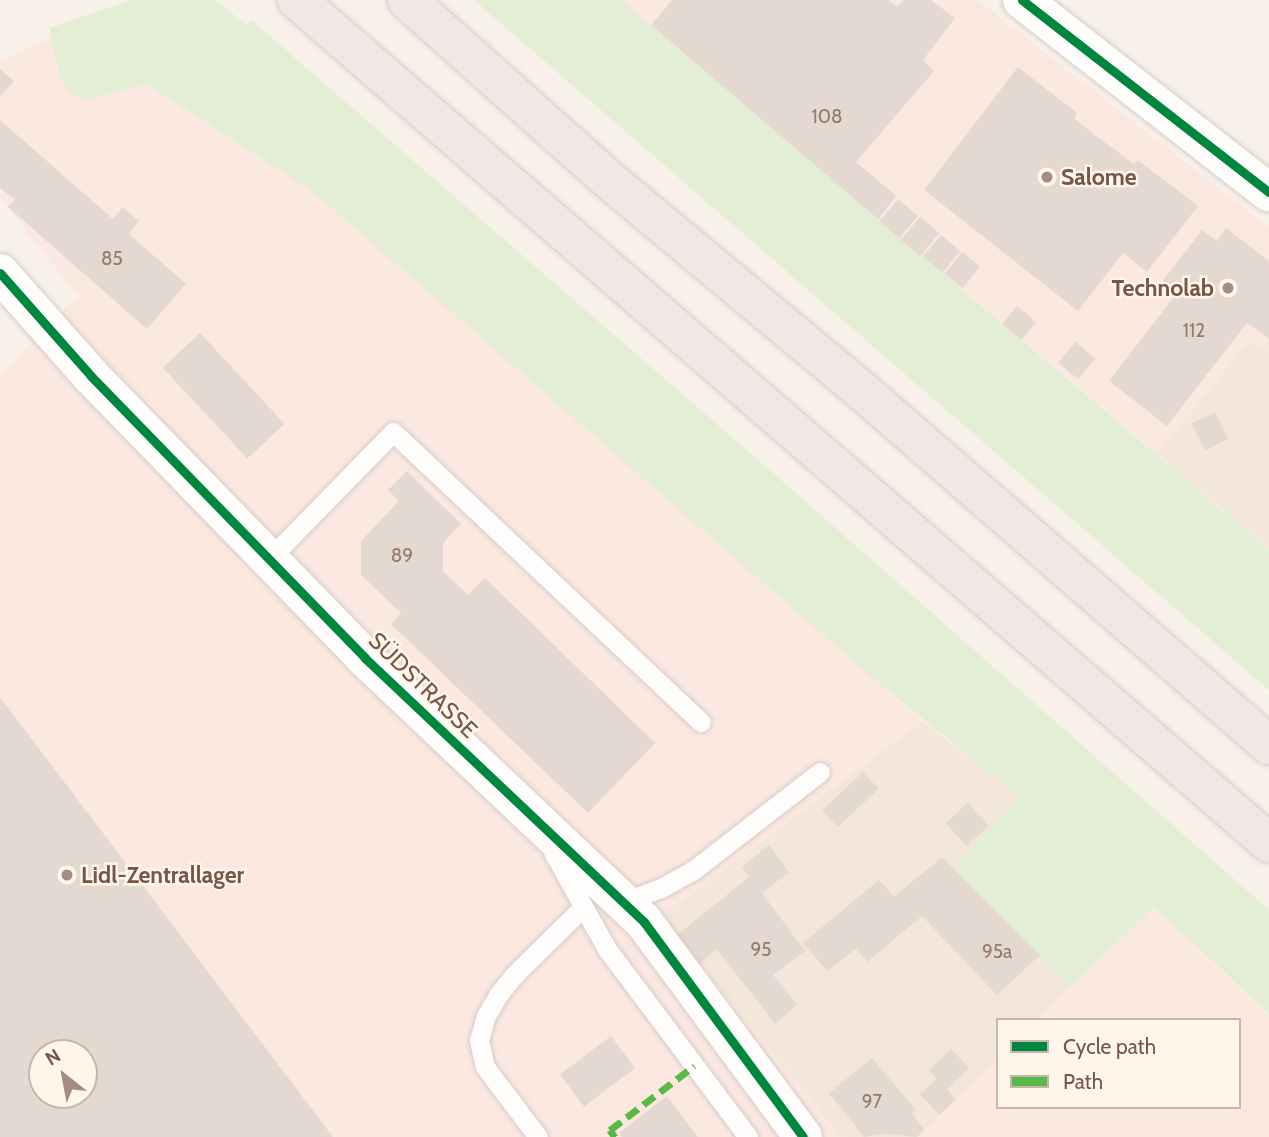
<!DOCTYPE html>
<html>
<head>
<meta charset="utf-8">
<style>
  body { margin:0 }
  #map { position:relative; width:1269px; height:1137px; overflow:hidden; background:#f7f1ea; font-family:Cabin,sans-serif }
  div>[style] { position:absolute }
  [style*='--x'] { left:calc(var(--x)*1px); top:calc(var(--y)*1px); width:calc(var(--w)*1px); rotate:calc(var(--a)*1deg) }
  .residential>* { inset:0; background:#f3e6da }
  .commercial>* { inset:0; background:#fbe8e0 }
  .green>* { inset:0; background:#e4eed4 }
  .building>* { inset:0; background:#e4d9d1; transform-origin:0 0 }
  .roads { filter:drop-shadow(0 0 2px #d6ccc6) drop-shadow(0 0 2px #d6ccc6) }
  .service>* { height:19px; margin:-9.5px; padding:0 9.5px; transform-origin:9.5px; border-radius:9.5px; background:#fefdfc }
  .minor>* { height:38px; margin:-19px; padding:0 19px; transform-origin:19px; border-radius:19px; background:#fefdfc }
  .motorway>* { height:38px; margin:-19px; padding:0 19px; transform-origin:19px; border-radius:19px; background:#f1e7e4 }
  .quiet>* { height:7px; margin-top:-3.5px; transform-origin:0; background:repeating-linear-gradient(90deg,#58b947 0 14px,transparent 0 21px) }
  .cycleway>* { height:9px; margin:-4.5px; padding:0 4.5px; transform-origin:4.5px; border-radius:4.5px; background:#00873e }
  .dots>* { width:19px; height:19px; translate:-50% -50%; box-sizing:border-box; border:4px solid #fff6eb; border-radius:50% }
  span { translate:-50% -50%; white-space:nowrap; text-align:center; line-height:1.15; -webkit-text-stroke:5px #fff6eb; paint-order:stroke }
  .number-label { font-size:19px; color:#94796c }
  .number-label span { -webkit-text-stroke-width:0 }
  .poi-label { font-size:23px; color:#775648; font-weight:700 }
  .left { translate:0 -50%; text-align:left }
  .right { translate:-100% -50%; text-align:right }
  .street-label { font-size:23px; color:#775648 }
  .legend { position:absolute; left:996px; top:1018px; width:245px; height:91px; box-sizing:border-box; background:#fff6eb; border:2px solid #c9b6aa; margin:0; padding:9px 12px; list-style:none; font-size:21px; color:#775648 }
  .legend li { display:flex; align-items:center; gap:14px; height:35px }
  .legend b { width:35px; border:2px solid #c9b6aa }
  .north { position:absolute; left:28px; top:1039px; width:70px; height:70px; box-sizing:border-box; background:#fff6eb; border:2px solid #c9b6aa; border-radius:50%; rotate:329deg; font-size:19px; font-weight:700; line-height:28px; text-align:center; color:#775648 }
  .north::after { content:''; display:block; margin:auto; width:24px; height:32px; background:#a48c81; clip-path:polygon(50% 0,100% 100%,50% 72%,0 100%) }
</style>
</head>
<body>
<div id="map">
  <div class="residential">
    <i style="clip-path:polygon(1249px 340px,1262px 351px,1269px 341px,1269px 549px,1157px 454px)"></i>
    <i style="clip-path:polygon(923px 721px,1019px 797px,1040px 955px,1070px 988px,1038px 1020px,998px 1020px,998px 1059px,917px 1137px,841px 1137px,661px 916px)"></i>
  </div>
  <div class="commercial">
    <i style="clip-path:polygon(621px 0,978px 0,1269px 227px,1269px 341px,1263px 351px,1248px 340px,1157px 454px)"></i>
    <i style="clip-path:polygon(evenodd,50px 39px,65px 89px,84px 100px,147px 84px,313px 192px,923px 721px,661px 916px,841px 1137px,0 1137px,0 375px,79px 295px,41px 251px,0 196px,0 61px,50px 39px,42px 1053px,84px 1053px,84px 1095px,42px 1095px,42px 1053px)"></i>
    <i style="clip-path:polygon(1154px 907px,1269px 1016px,1269px 1137px,917px 1137px,998px 1058px,998px 1107px,1239px 1107px,1239px 1020px,1037px 1020px)"></i>
  </div>
  <div class="green">
    <i style="clip-path:polygon(131px 0,216px 0,246px 25px,251px 20px,764px 465px,1269px 910px,1269px 1014px,1154px 907px,1070px 988px,953px 865px,1019px 797px,875px 680px,313px 192px,147px 84px,84px 100px,65px 90px,50px 39px,50px 28px)"></i>
    <i style="clip-path:polygon(474px 0,621px 0,1269px 550px,1269px 690px)"></i>
  </div>
  <div class="building">
    <i style="clip-path:polygon(672px 0,888px 0,897px 7px,903px 0,931px 0,955px 18px,923px 60px,934px 71px,856px 162px,896px 196px,878px 219px,651px 25px)"></i>
    <i style="clip-path:polygon(1018px 67px,1077px 113px,1074px 118px,1095px 135px,1134px 164px,1138px 160px,1198px 206px,1147px 272px,1123px 253px,1078px 311px,924px 190px)"></i>
    <i style="clip-path:polygon(0 69px,14px 81px,0 97px)"></i>
    <i style="clip-path:polygon(0 120px,113px 219px,123px 207px,139px 221px,129px 234px,186px 284px,147px 329px,8px 207px,15px 200px,0 188px)"></i>
    <i style="left:898px;top:199px;width:26px;height:29px;rotate:40deg"></i>
    <i style="left:920px;top:217px;width:25px;height:30px;rotate:40deg"></i>
    <i style="clip-path:polygon(1226px 228px,1269px 261px,1269px 339px,1247px 323px,1167px 426px,1109px 381px,1176px 294px,1161px 283px,1202px 230px,1217px 241px)"></i>
    <i style="left:941px;top:235px;width:25px;height:28px;rotate:40deg"></i>
    <i style="left:962px;top:252px;width:23px;height:28px;rotate:38deg"></i>
    <i style="left:1017px;top:306px;width:25px;height:23px;rotate:40deg"></i>
    <i style="left:200px;top:333px;width:124px;height:51px;rotate:47deg"></i>
    <i style="left:1075px;top:342px;width:26px;height:27px;rotate:39deg"></i>
    <i style="left:1215px;top:412px;width:30px;height:26px;rotate:64deg"></i>
    <i style="clip-path:polygon(407px 471px,461px 524px,443px 543px,443px 571px,468px 595px,485px 578px,655px 743px,588px 813px,391px 624px,401px 613px,361px 575px,361px 541px,399px 501px,388px 490px)"></i>
    <i style="clip-path:polygon(evenodd,0 697px,333px 1137px,0 1137px,0 697px,42px 1053px,84px 1053px,84px 1095px,42px 1095px,42px 1053px)"></i>
    <i style="left:863px;top:772px;width:23px;height:56px;rotate:47deg"></i>
    <i style="left:968px;top:803px;width:31px;height:30px;rotate:48deg"></i>
    <i style="clip-path:polygon(769px 845px,789px 872px,762px 893px,805px 951px,773px 975px,797px 1005px,775px 1024px,717px 949px,699px 964px,676px 936px,749px 877px,742px 867px)"></i>
    <i style="clip-path:polygon(942px 857px,1040px 955px,997px 995px,922px 916px,867px 962px,856px 949px,827px 971px,803px 943px,879px 880px,894px 897px)"></i>
    <i style="left:611px;top:1036px;width:40px;height:64px;rotate:53deg"></i>
    <i style="clip-path:polygon(951px 1049px,969px 1068px,947px 1089px,956px 1100px,939px 1115px,920px 1094px,937px 1079px,929px 1070px)"></i>
    <i style="clip-path:polygon(872px 1058px,916px 1110px,912px 1113px,924px 1130px,917px 1137px,886px 1134px,864px 1137px,829px 1093px)"></i>
    <i style="clip-path:polygon(667px 1096px,698px 1137px,622px 1137px,619px 1133px)"></i>
  </div>
  <div class="roads">
    <div class="service">
      <i style="--x:269;--y:559;--w:177;--a:-45.7"></i>
      <i style="--x:393;--y:432;--w:423;--a:43.3"></i>
      <i style="--x:553;--y:852;--w:111;--a:60.9"></i>
      <i style="--x:607;--y:949;--w:235;--a:53.1"></i>
      <i style="--x:623;--y:902;--w:40;--a:-20.2"></i>
      <i style="--x:661;--y:888;--w:39;--a:-29"></i>
      <i style="--x:695;--y:869;--w:158;--a:-37.8"></i>
      <i style="--x:538;--y:1137;--w:88;--a:-127.1"></i>
      <i style="--x:485;--y:1067;--w:28;--a:-103"></i>
      <i style="--x:479;--y:1040;--w:25;--a:-74"></i>
      <i style="--x:486;--y:1016;--w:24;--a:-60"></i>
      <i style="--x:498;--y:995;--w:26;--a:-51"></i>
      <i style="--x:514;--y:975;--w:97;--a:-44.6"></i>
    </div>
    <div class="minor">
      <i style="--x:1022;--y:0;--w:313;--a:37.9"></i>
      <i style="--x:0;--y:273;--w:137;--a:48.5"></i>
      <i style="--x:91;--y:376;--w:393;--a:45.8"></i>
      <i style="--x:365;--y:658;--w:384;--a:43.4"></i>
      <i style="--x:644;--y:922;--w:267;--a:53.5"></i>
    </div>
    <div class="motorway">
      <i style="--x:297;--y:0;--w:1287;--a:40.93"></i>
      <i style="--x:407;--y:0;--w:278;--a:41.7"></i>
      <i style="--x:615;--y:185;--w:320;--a:39.8"></i>
      <i style="--x:861;--y:390;--w:541;--a:41.03"></i>
    </div>
  </div>
  <div class="quiet">
    <i style="--x:615;--y:1137;--w:9;--a:-126"></i>
    <i style="--x:610;--y:1130;--w:106;--a:-37.3"></i>
  </div>
  <div class="cycleway">
    <i style="--x:1022;--y:0;--w:313;--a:37.9"></i>
    <i style="--x:0;--y:273;--w:137;--a:48.5"></i>
    <i style="--x:91;--y:376;--w:393;--a:45.8"></i>
    <i style="--x:365;--y:658;--w:384;--a:43.4"></i>
    <i style="--x:644;--y:922;--w:267;--a:53.5"></i>
  </div>
  <div class="dots">
    <i style="left:1047px;top:177px;background:#a48c81"></i>
    <i style="left:1228px;top:288px;background:#a48c81"></i>
    <i style="left:67px;top:875px;background:#a48c81"></i>
  </div>
  <div class="number-label">
    <span style="left:827px;top:117px">108</span>
    <span style="left:112px;top:259px">85</span>
    <span style="left:1194px;top:331px">112</span>
    <span style="left:402px;top:556px">89</span>
    <span style="left:761px;top:950px">95</span>
    <span style="left:997px;top:952px">95a</span>
    <span style="left:872px;top:1102px">97</span>
  </div>
  <div class="poi-label">
    <span class="left" style="left:1061px;top:177px">Salome</span>
    <span class="right" style="left:1214px;top:288px">Technolab</span>
    <span class="left" style="left:81px;top:875px">Lidl-Zentrallager</span>
  </div>
  <div class="street-label">
    <span style="left:423px;top:685px;rotate:44deg">SÜDSTRASSE</span>
  </div>
  <ul class="legend">
  <li><b style="height:9px;background:#00873e"></b>Cycle path</li>
  <li><b style="height:9px;background:#58b947"></b>Path</li>
  </ul>
  <div class="north">N</div>
</div>
</body>
</html>
